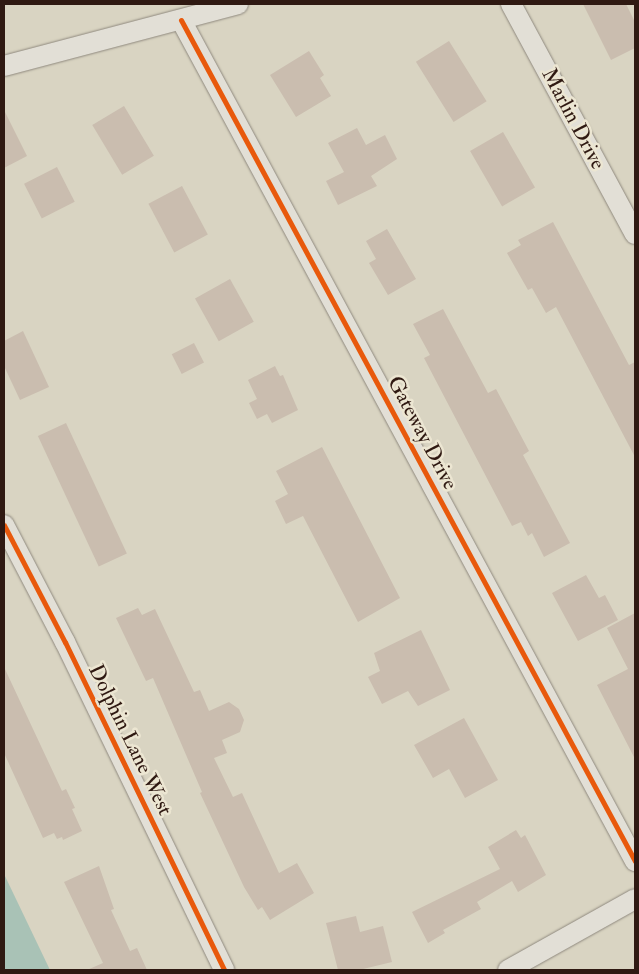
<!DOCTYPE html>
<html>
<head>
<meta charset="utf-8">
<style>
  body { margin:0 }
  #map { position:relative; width:639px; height:974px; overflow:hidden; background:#d9d4c2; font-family:"IM FELL Double Pica",serif }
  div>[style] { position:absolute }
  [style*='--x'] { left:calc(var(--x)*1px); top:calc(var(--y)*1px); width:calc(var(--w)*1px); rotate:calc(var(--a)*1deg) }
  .water>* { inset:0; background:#a9c2b6 }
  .building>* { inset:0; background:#cabdaf; transform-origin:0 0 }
  .roads { filter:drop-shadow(0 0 1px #8f897e) drop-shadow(0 0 1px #8f897e) }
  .street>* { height:20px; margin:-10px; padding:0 10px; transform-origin:10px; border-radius:10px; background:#e2dfd6 }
  .cycleway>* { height:5px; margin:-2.5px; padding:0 2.5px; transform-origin:2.5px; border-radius:2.5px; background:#e8590c }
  span { translate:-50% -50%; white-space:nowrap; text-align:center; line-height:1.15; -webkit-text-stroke:5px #ece6d2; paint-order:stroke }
  .street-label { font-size:21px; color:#2f1912 }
  .frame { position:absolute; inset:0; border:5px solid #2f1912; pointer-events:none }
</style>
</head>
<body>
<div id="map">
  <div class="water">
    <i style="clip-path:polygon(4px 874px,50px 970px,4px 970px)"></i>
  </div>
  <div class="building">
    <i style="clip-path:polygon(583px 4px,626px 4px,635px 22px,635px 48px,611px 60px)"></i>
    <i style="left:449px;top:41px;width:71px;height:39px;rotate:58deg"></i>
    <i style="clip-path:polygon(309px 51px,324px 75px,320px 78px,331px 96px,296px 117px,270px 75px)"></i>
    <i style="left:124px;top:106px;width:58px;height:37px;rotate:59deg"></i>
    <i style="clip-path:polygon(4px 110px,27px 156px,4px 168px)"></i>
    <i style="clip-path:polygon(357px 128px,366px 145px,385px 135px,397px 159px,371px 176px,377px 186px,338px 205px,326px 181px,344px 172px,328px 143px)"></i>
    <i style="left:503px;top:132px;width:64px;height:38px;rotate:60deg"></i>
    <i style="left:57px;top:167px;width:39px;height:37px;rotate:63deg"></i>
    <i style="left:182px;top:186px;width:55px;height:38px;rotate:62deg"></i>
    <i style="clip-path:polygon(553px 222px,629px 365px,635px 362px,635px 457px,556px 307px,546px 313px,532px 288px,528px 290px,507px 253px,521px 245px,518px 240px)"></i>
    <i style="clip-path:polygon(387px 229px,416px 279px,388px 295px,369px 263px,376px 259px,366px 241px)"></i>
    <i style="left:230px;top:279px;width:49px;height:40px;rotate:61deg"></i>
    <i style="clip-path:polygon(443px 309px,488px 393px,496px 389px,529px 451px,523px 455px,570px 543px,544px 557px,532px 533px,528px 536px,521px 522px,512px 526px,424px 358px,430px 355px,413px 324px)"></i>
    <i style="clip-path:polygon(23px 331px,49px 387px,20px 400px,4px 366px,4px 341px)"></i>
    <i style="left:194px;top:343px;width:22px;height:25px;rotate:63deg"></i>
    <i style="clip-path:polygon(275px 366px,280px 376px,283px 375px,298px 410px,272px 423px,267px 414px,257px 419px,249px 403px,257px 399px,248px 380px)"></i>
    <i style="left:66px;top:423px;width:144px;height:31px;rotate:65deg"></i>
    <i style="clip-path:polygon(322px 447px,400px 598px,358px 622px,303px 516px,286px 524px,275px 501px,288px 494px,276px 471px)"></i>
    <i style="clip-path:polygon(586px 575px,599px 598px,605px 595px,618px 620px,578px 641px,552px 593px)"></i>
    <i style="clip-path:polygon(138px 608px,142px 615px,155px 609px,194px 692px,200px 690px,209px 711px,229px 702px,239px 709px,244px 720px,240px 732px,222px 740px,227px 753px,214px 758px,233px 797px,242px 793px,279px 873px,297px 863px,314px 893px,270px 920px,262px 907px,258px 910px,244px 887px,200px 793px,202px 792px,153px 678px,146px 681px,116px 618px)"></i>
    <i style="clip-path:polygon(635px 613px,635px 759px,597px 685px,628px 669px,607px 628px)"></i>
    <i style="clip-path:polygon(421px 630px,450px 690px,418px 706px,408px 691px,382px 704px,368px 677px,380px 671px,374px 653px)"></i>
    <i style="clip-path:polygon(4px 667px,62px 791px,66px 789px,75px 808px,72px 809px,82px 831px,63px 840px,62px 837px,57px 839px,54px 833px,43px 838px,4px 753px)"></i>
    <i style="clip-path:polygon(464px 718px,498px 780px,465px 798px,449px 769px,433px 778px,414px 745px)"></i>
    <i style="clip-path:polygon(516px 830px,521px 838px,525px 835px,546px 875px,518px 892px,512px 881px,477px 902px,481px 909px,443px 930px,445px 933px,428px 943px,412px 912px,500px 869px,488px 847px)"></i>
    <i style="clip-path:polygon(99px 866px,114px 909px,111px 910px,130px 951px,137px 948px,147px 970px,87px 970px,103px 963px,64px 882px)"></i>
    <i style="clip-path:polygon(356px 916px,360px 932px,383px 926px,392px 962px,359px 970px,338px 970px,326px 923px)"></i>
  </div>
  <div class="roads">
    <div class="street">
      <i style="--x:511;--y:4;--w:261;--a:61.7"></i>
      <i style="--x:181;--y:20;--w:956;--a:61.64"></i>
      <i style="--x:4;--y:66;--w:242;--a:-14.8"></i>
      <i style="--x:4;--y:525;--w:132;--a:62.5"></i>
      <i style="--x:65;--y:642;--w:365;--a:64.1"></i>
      <i style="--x:508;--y:970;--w:145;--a:-29.2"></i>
    </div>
  </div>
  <div class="cycleway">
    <i style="--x:181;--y:20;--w:956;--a:61.64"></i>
    <i style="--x:4;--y:525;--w:132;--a:62.5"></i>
    <i style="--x:65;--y:642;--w:365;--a:64.1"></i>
  </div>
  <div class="street-label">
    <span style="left:573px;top:119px;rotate:62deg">Marlin Drive</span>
    <span style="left:422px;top:433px;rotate:62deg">Gateway Drive</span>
    <span style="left:130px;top:740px;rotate:64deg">Dolphin Lane West</span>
  </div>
  <div class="frame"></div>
</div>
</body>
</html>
